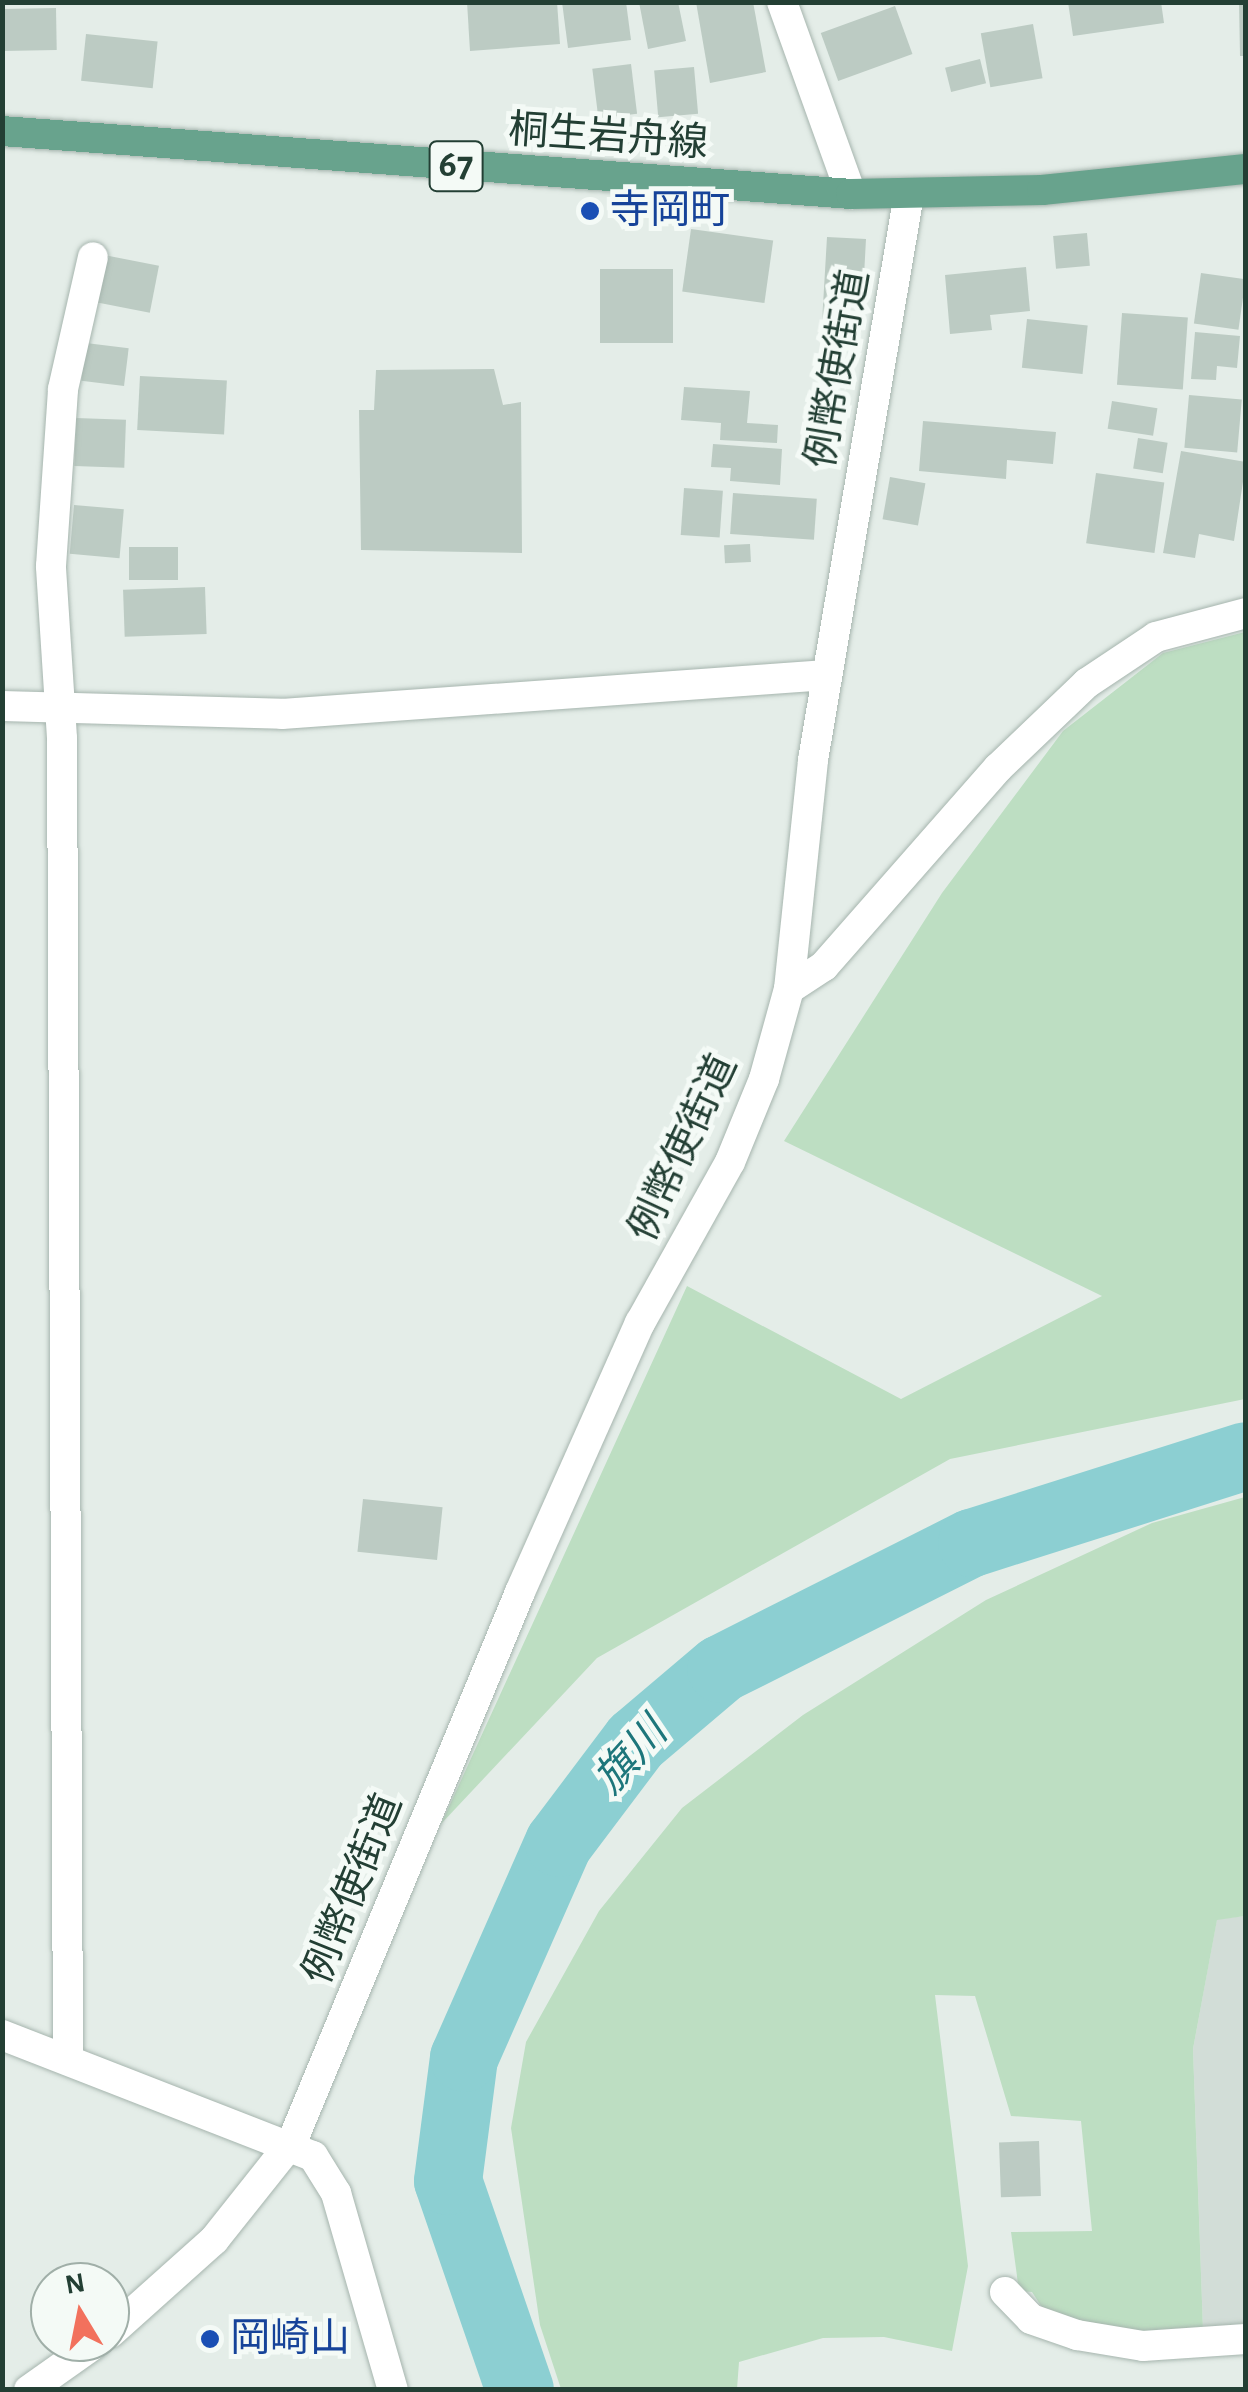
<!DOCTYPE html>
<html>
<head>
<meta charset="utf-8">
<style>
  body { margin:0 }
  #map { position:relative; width:1248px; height:2392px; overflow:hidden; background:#e4ede8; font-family:"Alegreya Sans","Noto Sans JP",sans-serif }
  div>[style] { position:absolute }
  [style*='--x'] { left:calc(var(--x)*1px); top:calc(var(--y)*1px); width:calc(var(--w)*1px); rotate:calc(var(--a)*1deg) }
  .built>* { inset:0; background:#d2ddd7 }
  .green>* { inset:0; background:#bddec2 }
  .river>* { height:68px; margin:-34px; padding:0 34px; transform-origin:34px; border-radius:34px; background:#8ccfd2 }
  .building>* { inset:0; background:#bccbc3; transform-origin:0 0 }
  .roads { filter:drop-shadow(0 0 2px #a6b5ae) drop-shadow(0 0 2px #a6b5ae) }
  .minor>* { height:30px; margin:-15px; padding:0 15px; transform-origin:15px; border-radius:15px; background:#fff }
  .major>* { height:30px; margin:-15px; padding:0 15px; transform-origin:15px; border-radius:15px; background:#68a38d }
  .dots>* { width:28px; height:28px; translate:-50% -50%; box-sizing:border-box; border:5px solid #f4faf6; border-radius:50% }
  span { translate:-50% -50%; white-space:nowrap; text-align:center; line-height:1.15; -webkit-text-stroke:10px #f4faf6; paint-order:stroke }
  .shield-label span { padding:2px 8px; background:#f4faf6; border:2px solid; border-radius:8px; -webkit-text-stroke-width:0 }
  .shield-label { font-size:38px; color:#233f34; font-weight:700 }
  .street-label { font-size:40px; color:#233f34 }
  .transit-label { font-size:40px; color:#164399 }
  .left { translate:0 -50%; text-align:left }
  .water-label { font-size:42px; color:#1d767b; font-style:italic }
  .frame { position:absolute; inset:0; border:5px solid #233f34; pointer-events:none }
  .north { position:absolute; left:30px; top:2262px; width:100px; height:100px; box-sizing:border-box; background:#f4faf6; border:2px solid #a0afa8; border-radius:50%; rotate:350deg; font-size:28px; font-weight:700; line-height:40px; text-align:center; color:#233f34 }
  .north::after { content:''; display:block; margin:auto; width:35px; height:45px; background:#f2715d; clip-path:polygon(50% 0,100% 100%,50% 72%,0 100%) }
</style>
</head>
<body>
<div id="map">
  <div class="built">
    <i style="clip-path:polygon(1245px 1916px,1245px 2323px,1203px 2330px,1193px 2049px,1217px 1919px)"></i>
  </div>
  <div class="green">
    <i style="clip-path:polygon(1245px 632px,1245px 1399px,950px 1459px,597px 1658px,441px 1824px,687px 1286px,901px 1399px,1102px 1296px,784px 1141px,942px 893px,1063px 731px,1163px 653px)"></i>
    <i style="clip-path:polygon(1245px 1497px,1245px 1916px,1217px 1920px,1193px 2049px,1203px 2330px,1122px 2331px,1045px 2312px,1032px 2292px,1019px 2291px,1011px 2232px,1092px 2231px,1081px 2121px,1011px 2116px,975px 1996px,935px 1995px,968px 2266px,952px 2351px,884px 2337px,823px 2338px,739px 2362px,737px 2389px,561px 2389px,540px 2325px,511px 2128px,526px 2042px,599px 1911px,682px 1808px,803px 1715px,986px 1600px,1152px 1523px)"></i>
  </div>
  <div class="river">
    <i style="--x:520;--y:2390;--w:221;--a:-109"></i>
    <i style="--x:448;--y:2181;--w:124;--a:-82.6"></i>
    <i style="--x:464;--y:2058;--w:235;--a:-66.2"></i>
    <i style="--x:559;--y:1843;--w:128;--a:-53"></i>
    <i style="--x:636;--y:1741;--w:111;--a:-40.3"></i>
    <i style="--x:721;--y:1669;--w:281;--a:-26.7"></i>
    <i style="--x:972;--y:1543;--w:287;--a:-17.6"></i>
  </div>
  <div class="building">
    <i style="clip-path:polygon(467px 2px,557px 2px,560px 44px,470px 51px)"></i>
    <i style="clip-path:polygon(562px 2px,626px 2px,631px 40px,568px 48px)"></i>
    <i style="clip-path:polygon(639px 2px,678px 2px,686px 41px,648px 49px)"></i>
    <i style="clip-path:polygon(696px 2px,753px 2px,766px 72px,710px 83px)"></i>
    <i style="clip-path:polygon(1068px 2px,1161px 2px,1164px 23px,1073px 36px)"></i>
    <i style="clip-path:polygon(1239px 2px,1246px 2px,1246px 56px,1240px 56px)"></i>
    <i style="left:895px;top:6px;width:51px;height:79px;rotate:70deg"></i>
    <i style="left:56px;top:8px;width:42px;height:54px;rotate:89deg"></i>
    <i style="left:1033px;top:24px;width:55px;height:53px;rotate:80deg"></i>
    <i style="left:86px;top:34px;width:72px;height:47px;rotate:6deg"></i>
    <i style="left:980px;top:59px;width:25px;height:36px;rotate:76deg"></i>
    <i style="left:631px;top:64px;width:50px;height:39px;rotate:83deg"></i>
    <i style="left:694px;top:67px;width:47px;height:40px;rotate:85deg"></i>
    <i style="left:691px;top:229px;width:83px;height:63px;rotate:8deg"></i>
    <i style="left:1087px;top:233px;width:33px;height:34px;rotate:85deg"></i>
    <i style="clip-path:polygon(827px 237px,866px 239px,864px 276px,850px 276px,846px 341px,821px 339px)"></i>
    <i style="left:104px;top:255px;width:56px;height:48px;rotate:11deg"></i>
    <i style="clip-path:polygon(1026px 267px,1030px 311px,990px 315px,992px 330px,950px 334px,945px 275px)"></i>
    <i style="left:600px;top:269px;width:73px;height:74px"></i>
    <i style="left:1201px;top:273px;width:45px;height:51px;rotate:8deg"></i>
    <i style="left:1122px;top:313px;width:66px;height:72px;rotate:4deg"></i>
    <i style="left:1027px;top:319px;width:61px;height:49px;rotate:6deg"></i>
    <i style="clip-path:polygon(1195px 332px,1240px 336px,1237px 368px,1217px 366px,1216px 380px,1191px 379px)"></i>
    <i style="left:86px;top:343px;width:43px;height:38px;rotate:7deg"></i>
    <i style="clip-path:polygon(494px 369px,503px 405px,521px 402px,522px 553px,361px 550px,359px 410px,374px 410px,376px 370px)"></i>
    <i style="left:140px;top:376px;width:87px;height:54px;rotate:3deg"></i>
    <i style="clip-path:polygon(684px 387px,750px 391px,747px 423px,778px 425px,777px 443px,720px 440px,721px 423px,681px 420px)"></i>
    <i style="left:1189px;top:395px;width:53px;height:53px;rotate:5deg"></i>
    <i style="left:1112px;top:401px;width:46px;height:28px;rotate:9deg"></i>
    <i style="left:76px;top:418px;width:50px;height:48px;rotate:2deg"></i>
    <i style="clip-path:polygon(923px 421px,1056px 432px,1053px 464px,1007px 460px,1006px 479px,919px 471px)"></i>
    <i style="left:1138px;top:438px;width:30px;height:31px;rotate:9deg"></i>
    <i style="clip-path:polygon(713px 444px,782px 449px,780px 485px,730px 481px,731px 468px,711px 467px)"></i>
    <i style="clip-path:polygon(1181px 451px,1246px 462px,1234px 541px,1199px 534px,1195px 558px,1163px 553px)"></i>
    <i style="left:1096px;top:473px;width:69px;height:71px;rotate:8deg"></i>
    <i style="left:890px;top:477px;width:36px;height:43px;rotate:10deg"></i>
    <i style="left:684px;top:488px;width:39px;height:47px;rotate:4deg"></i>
    <i style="left:733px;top:493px;width:84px;height:41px;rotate:4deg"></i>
    <i style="left:74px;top:505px;width:50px;height:49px;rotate:5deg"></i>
    <i style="left:750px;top:544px;width:18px;height:26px;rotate:87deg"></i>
    <i style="left:129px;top:547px;width:49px;height:33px"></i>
    <i style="left:205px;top:587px;width:47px;height:82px;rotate:88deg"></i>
    <i style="left:363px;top:1499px;width:80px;height:53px;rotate:6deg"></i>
    <i style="left:1039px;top:2141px;width:55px;height:40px;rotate:88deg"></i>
  </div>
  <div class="roads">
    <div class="minor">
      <i style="--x:782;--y:2;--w:204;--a:70.2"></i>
      <i style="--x:2;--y:706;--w:280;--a:1.6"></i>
      <i style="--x:282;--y:714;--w:546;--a:-4.09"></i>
      <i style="--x:789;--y:989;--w:42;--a:-33.3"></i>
      <i style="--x:824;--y:966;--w:264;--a:-48.7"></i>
      <i style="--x:998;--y:768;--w:123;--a:-43.7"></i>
      <i style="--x:1087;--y:683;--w:83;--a:-33.7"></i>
      <i style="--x:1156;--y:637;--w:93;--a:-14.9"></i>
      <i style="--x:2;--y:2035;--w:334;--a:21.3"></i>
      <i style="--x:313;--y:2156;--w:44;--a:58.1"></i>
      <i style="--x:336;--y:2193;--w:205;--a:73.9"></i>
      <i style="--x:68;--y:2058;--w:1320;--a:-90.26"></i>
      <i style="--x:62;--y:738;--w:172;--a:-93.7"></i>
      <i style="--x:51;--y:566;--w:177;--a:-86.1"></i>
      <i style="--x:63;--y:389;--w:135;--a:-77.2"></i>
      <i style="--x:1005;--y:2292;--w:37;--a:46"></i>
      <i style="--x:1031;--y:2319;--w:49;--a:19.2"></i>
      <i style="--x:1077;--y:2335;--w:67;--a:9.5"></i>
      <i style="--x:1143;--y:2346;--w:103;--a:-3.9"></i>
      <i style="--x:110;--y:2333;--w:140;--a:-41.8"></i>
      <i style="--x:214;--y:2240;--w:125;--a:-51.5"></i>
      <i style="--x:292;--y:2142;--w:595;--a:-67.48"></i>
      <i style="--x:520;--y:1592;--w:295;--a:-66"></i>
      <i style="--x:640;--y:1323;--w:184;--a:-60.8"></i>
      <i style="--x:730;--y:1162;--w:90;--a:-67.7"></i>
      <i style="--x:764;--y:1079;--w:93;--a:-74.5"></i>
      <i style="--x:789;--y:989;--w:230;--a:-84"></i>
      <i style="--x:813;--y:760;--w:574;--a:-80.37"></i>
      <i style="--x:29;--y:2390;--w:83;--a:-35.2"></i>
    </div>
    <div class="major">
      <i style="--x:2;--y:131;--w:851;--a:4.24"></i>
      <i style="--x:851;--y:194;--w:191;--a:-1.2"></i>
      <i style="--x:1042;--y:190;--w:205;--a:-5.9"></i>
    </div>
  </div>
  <div class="dots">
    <i style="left:590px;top:211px;background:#1a4fb4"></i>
    <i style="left:210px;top:2339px;background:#1a4fb4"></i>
  </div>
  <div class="shield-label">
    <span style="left:456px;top:166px">67</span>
  </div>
  <div class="street-label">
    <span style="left:608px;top:137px;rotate:4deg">桐生岩舟線</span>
    <span style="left:838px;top:369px;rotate:-80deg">例幣使街道</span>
    <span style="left:683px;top:1148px;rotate:-65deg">例幣使街道</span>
    <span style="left:353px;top:1889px;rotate:-68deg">例幣使街道</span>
  </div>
  <div class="transit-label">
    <span class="left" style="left:610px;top:211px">寺岡町</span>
    <span class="left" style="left:230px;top:2339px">岡崎山</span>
  </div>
  <div class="water-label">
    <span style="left:631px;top:1756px;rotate:-48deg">旗川</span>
  </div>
  <div class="frame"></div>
  <div class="north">N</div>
</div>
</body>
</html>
